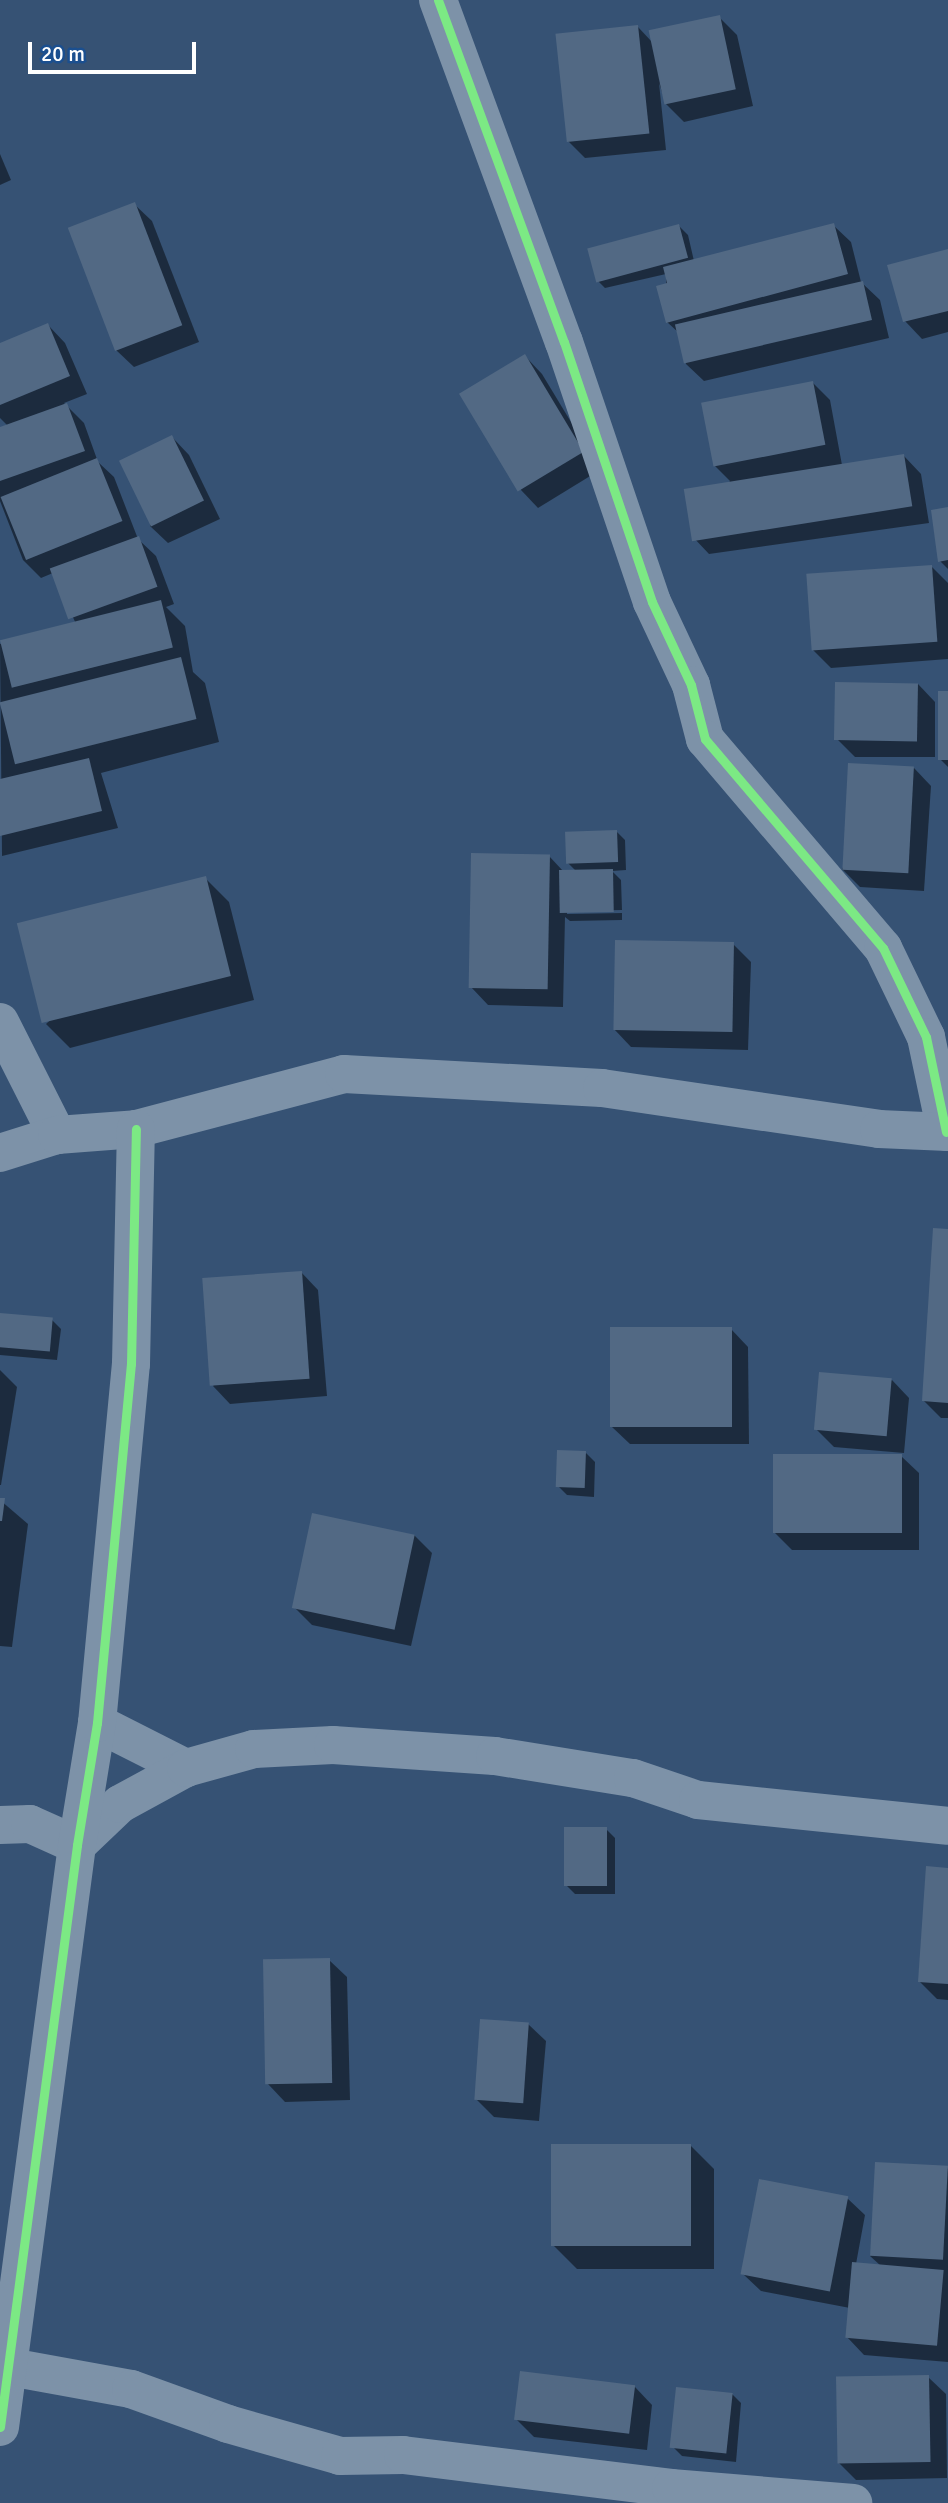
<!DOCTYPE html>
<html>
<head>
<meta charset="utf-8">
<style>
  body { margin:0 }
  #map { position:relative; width:948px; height:2503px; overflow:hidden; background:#365274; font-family:Signika,sans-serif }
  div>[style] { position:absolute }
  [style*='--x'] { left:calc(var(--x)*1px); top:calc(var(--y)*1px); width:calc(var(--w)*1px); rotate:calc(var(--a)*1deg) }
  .shadow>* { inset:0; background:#0007 }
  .building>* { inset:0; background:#526984; transform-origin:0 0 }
  .minor>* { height:38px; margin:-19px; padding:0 19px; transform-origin:19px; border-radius:19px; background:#7d92a8 }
  .cycleway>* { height:9px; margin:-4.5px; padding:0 4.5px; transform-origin:4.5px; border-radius:4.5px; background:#7ce984 }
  span { translate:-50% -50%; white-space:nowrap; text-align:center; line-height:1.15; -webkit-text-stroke:6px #1b4f8f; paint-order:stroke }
  .scale { position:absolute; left:28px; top:42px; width:168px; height:32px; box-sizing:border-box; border:4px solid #fff; border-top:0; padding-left:9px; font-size:21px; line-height:24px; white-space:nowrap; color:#fff; -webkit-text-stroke:5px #1b4f8f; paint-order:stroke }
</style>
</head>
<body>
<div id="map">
  <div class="shadow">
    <i style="clip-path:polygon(719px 17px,737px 35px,753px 106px,684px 122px,666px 104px,659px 83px,666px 150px,585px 158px,568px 141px,638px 27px,653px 43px)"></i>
    <i style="clip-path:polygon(0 154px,11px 180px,0 185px)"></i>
    <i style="clip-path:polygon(134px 204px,152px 221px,199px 342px,134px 367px,116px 350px)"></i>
    <i style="clip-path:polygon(833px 225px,851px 242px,861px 282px,880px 300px,889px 338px,704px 381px,686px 364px,679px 333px,667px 322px,666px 274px,605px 288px,596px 279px,679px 226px,688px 235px,694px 261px)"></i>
    <i style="clip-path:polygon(948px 251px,948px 332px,922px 339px,905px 321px)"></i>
    <i style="clip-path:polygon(48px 325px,65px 343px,87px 394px,64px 403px,84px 423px,98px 462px,114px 477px,138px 539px,156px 556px,174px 604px,166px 607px,185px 626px,193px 672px,205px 683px,219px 742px,101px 773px,118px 828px,2px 856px,0 644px,76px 624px,53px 573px,41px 578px,23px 560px,0 501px,0 429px,8px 426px,0 418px,0 345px)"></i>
    <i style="clip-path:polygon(525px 356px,542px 374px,600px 470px,538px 508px,521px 490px,462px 395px)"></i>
    <i style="clip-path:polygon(813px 383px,830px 400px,842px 465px,904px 456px,921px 474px,929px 523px,709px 554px,692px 536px,730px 481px,714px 465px)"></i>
    <i style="clip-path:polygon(172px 437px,189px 455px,220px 519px,168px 543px,150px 526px)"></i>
    <i style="clip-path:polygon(948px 509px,948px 569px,940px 561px)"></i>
    <i style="clip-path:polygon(931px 566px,948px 583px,948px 659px,831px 668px,813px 650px)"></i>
    <i style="clip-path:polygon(918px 684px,935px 702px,935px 757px,855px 757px,837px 739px)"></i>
    <i style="clip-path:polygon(948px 693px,948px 767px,940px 759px)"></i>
    <i style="clip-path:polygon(914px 768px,931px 786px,924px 891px,860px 887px,842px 869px)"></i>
    <i style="clip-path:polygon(616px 831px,625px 840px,626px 870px,612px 871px,621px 880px,622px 910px,567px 911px,567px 914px,622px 913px,622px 920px,570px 921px,565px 917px,563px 1007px,488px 1005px,471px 987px,549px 856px,564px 872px,576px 871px,567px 862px)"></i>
    <i style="clip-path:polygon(205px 878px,229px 902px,254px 1000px,70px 1048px,46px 1024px)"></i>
    <i style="clip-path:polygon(733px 944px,751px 962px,748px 1050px,631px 1047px,614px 1029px)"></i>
    <i style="clip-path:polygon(948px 1231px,948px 1418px,941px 1418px,923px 1400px)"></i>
    <i style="clip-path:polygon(301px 1272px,318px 1290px,327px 1396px,230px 1404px,213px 1386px)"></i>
    <i style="clip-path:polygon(0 1315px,52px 1320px,61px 1329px,57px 1360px,0 1355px)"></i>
    <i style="clip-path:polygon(731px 1329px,748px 1347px,749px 1444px,630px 1444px,612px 1427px)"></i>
    <i style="clip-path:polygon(0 1370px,17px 1387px,1px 1485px,0 1485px)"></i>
    <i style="clip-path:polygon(892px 1380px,909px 1398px,904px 1453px,834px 1447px,816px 1429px)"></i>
    <i style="clip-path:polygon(586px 1453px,595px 1462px,594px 1497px,567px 1495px,558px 1486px)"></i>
    <i style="clip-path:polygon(901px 1456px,919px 1473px,919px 1550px,792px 1550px,775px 1533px)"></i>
    <i style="clip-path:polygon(0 1500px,28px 1524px,12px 1647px,0 1646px)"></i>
    <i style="clip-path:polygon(414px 1535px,432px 1553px,411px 1646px,312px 1625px,294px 1607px)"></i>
    <i style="clip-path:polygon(606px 1829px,615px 1838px,615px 1894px,575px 1894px,566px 1885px)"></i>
    <i style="clip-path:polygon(948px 1869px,948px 2000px,937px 1999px,919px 1981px)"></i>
    <i style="clip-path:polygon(329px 1960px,347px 1977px,350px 2100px,285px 2102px,268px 2084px)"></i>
    <i style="clip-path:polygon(528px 2024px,546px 2041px,539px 2121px,494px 2117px,476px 2099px)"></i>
    <i style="clip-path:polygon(690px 2145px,714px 2169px,714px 2269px,577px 2269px,553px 2245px)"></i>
    <i style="clip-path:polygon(948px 2168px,948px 2362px,864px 2355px,847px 2337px,850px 2308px,761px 2291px,743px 2274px,847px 2198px,865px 2215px,856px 2264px,881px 2266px,870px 2256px)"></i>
    <i style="clip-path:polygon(928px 2377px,946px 2394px,947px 2478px,856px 2480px,838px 2462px)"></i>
    <i style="clip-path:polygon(635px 2387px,652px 2405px,647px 2450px,534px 2437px,516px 2419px)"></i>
    <i style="clip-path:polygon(732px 2394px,741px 2403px,736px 2462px,682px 2456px,673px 2447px)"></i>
  </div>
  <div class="building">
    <i style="left:720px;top:15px;width:76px;height:73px;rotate:78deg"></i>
    <i style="left:638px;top:25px;width:109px;height:83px;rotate:84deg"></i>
    <i style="left:135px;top:202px;width:132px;height:72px;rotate:69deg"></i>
    <i style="clip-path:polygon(834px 223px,848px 274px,666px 323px,656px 286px,667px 283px,663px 267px)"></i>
    <i style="left:679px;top:224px;width:35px;height:95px;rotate:75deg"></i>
    <i style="clip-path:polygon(948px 249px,948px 311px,903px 322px,887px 265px)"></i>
    <i style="left:863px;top:281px;width:40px;height:193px;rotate:77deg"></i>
    <i style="clip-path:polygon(48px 323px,70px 376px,0 405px,0 343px)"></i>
    <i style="left:525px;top:354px;width:114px;height:77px;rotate:59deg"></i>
    <i style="left:813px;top:381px;width:65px;height:114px;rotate:79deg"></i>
    <i style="clip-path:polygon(67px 403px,85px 451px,0 481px,0 427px)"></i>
    <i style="left:172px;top:435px;width:73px;height:59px;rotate:64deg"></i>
    <i style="left:904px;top:454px;width:53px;height:223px;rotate:81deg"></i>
    <i style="left:97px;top:458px;width:68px;height:104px;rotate:68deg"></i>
    <i style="clip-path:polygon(948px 507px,948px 560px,938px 562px,931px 510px)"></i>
    <i style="left:139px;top:536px;width:54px;height:95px;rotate:70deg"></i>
    <i style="left:932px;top:565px;width:77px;height:126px;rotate:86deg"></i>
    <i style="left:161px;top:600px;width:49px;height:166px;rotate:76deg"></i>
    <i style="left:181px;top:657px;width:64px;height:187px;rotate:76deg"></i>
    <i style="left:835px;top:682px;width:83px;height:58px;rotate:1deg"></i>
    <i style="left:938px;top:691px;width:10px;height:69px"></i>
    <i style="clip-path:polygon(89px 758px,102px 811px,0 836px,0 779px)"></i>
    <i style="left:848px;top:763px;width:66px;height:107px;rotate:3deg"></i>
    <i style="left:617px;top:830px;width:32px;height:52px;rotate:88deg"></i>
    <i style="left:471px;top:853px;width:79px;height:135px;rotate:1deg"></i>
    <i style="left:613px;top:869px;width:43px;height:54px;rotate:89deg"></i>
    <i style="left:206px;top:876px;width:103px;height:195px;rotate:76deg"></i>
    <i style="left:615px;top:940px;width:119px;height:90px;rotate:1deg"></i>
    <i style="clip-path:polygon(933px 1228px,948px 1229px,948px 1403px,922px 1401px)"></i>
    <i style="left:302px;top:1271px;width:108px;height:100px;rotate:86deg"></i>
    <i style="left:0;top:1313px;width:53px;height:34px;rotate:5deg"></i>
    <i style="left:732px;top:1327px;width:100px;height:122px;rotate:90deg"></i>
    <i style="left:819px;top:1372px;width:73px;height:58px;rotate:5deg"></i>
    <i style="left:557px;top:1450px;width:29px;height:37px;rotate:2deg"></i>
    <i style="left:773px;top:1454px;width:129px;height:79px"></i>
    <i style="clip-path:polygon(0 1498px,5px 1498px,2px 1521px,0 1521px)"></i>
    <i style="left:312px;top:1513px;width:105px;height:97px;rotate:12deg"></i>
    <i style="left:564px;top:1827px;width:43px;height:59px"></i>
    <i style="clip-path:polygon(926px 1866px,948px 1868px,948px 1984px,918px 1982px)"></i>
    <i style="left:330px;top:1958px;width:125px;height:67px;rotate:89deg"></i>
    <i style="left:480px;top:2019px;width:49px;height:81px;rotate:4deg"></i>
    <i style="left:551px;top:2144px;width:140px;height:102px"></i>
    <i style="left:875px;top:2162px;width:73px;height:94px;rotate:3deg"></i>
    <i style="left:759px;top:2179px;width:91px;height:97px;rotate:11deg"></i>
    <i style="left:852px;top:2262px;width:92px;height:76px;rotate:5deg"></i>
    <i style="left:520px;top:2371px;width:116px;height:49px;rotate:7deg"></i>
    <i style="left:929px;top:2375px;width:87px;height:93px;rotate:89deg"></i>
    <i style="left:676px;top:2387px;width:57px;height:61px;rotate:6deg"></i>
  </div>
  <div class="minor">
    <i style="--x:438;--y:0;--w:364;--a:69.8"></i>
    <i style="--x:564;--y:342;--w:274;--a:71.3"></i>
    <i style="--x:652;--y:602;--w:92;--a:64.8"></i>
    <i style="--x:691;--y:685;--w:56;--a:75.5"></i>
    <i style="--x:705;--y:739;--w:275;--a:49.6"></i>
    <i style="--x:883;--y:948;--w:99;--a:64.2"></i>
    <i style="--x:926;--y:1037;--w:97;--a:78.1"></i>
    <i style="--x:0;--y:1022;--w:127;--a:63.2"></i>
    <i style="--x:0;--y:1153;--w:60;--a:-17.5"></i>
    <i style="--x:57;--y:1135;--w:79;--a:-4.3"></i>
    <i style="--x:136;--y:1129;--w:215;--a:-14.8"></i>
    <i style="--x:344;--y:1074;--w:258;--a:3.1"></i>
    <i style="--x:602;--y:1088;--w:280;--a:8.4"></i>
    <i style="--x:879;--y:1129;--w:69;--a:2.5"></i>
    <i style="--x:97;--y:1723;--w:100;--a:26.8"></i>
    <i style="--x:0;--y:1825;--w:30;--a:-2"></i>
    <i style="--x:30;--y:1824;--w:51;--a:24.1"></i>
    <i style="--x:77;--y:1845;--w:59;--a:-43.6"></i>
    <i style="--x:120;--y:1804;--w:75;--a:-28.6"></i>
    <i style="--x:186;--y:1768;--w:71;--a:-15.6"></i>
    <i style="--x:254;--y:1749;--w:79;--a:-2.9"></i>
    <i style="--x:333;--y:1745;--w:162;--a:3.9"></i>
    <i style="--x:495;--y:1756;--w:140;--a:9.1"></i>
    <i style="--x:633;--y:1778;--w:69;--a:18.7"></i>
    <i style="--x:698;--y:1800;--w:251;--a:5.9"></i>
    <i style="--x:10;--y:2367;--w:123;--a:10.3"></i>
    <i style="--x:131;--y:2389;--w:103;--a:19.8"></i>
    <i style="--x:228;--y:2424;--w:116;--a:15.9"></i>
    <i style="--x:340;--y:2456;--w:63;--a:-0.9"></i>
    <i style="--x:403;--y:2455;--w:270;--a:7"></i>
    <i style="--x:671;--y:2488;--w:183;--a:4.7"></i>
    <i style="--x:0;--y:2427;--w:587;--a:-82.46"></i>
    <i style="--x:77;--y:1845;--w:124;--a:-80.7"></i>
    <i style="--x:97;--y:1723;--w:361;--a:-84.6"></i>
    <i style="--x:131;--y:1364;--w:235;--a:-88.8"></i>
  </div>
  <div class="cycleway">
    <i style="--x:438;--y:0;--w:364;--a:69.8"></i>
    <i style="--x:564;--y:342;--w:274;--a:71.3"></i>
    <i style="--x:652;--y:602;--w:92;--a:64.8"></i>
    <i style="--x:691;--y:685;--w:56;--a:75.5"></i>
    <i style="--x:705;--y:739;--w:275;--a:49.6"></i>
    <i style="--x:883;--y:948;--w:99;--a:64.2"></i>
    <i style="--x:926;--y:1037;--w:97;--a:78.1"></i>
    <i style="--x:0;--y:2427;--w:587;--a:-82.46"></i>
    <i style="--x:77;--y:1845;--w:124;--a:-80.7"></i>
    <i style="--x:97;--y:1723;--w:361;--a:-84.6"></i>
    <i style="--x:131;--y:1364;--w:235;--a:-88.8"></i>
  </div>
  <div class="scale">20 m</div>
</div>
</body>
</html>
